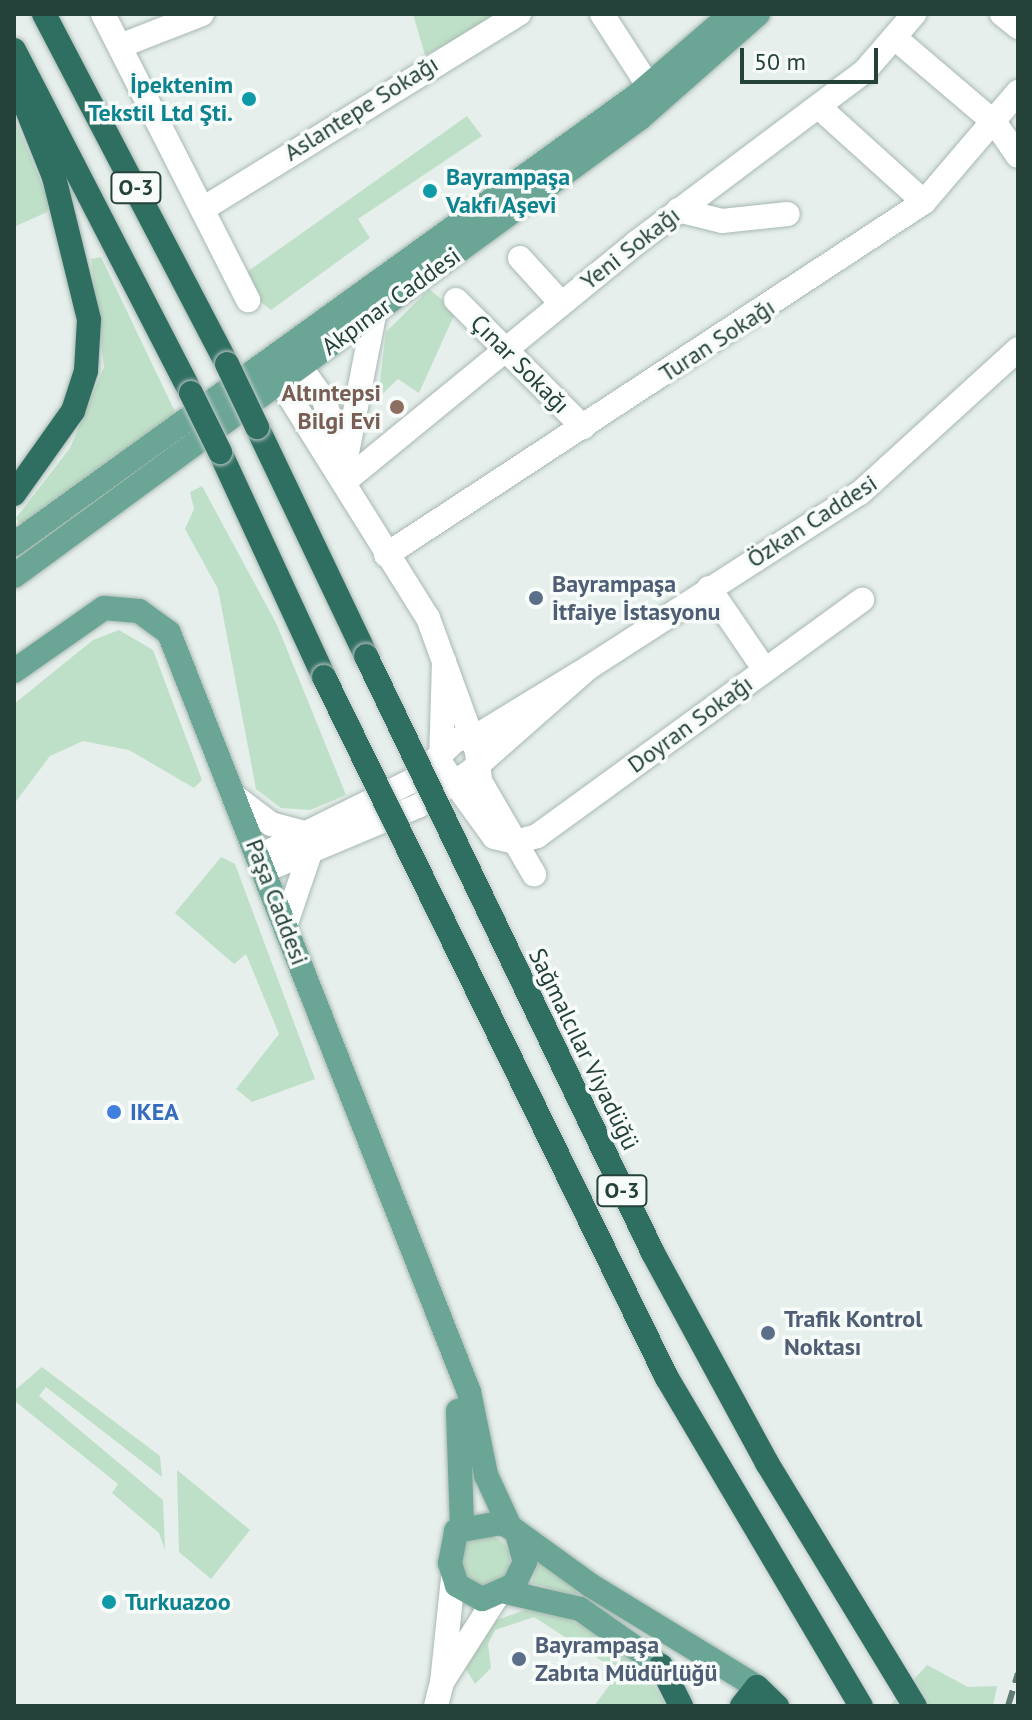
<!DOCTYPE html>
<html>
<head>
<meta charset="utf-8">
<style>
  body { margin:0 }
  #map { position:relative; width:1032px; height:1720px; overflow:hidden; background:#e6efeb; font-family:"PT Sans",sans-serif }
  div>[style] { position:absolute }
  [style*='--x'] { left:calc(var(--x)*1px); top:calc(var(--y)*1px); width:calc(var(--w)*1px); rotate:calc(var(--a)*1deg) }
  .green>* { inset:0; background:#bfe0c8 }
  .round { border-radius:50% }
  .roads { filter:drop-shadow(0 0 2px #a8b8b2) drop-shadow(0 0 2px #a8b8b2) }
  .minor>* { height:24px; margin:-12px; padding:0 12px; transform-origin:12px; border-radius:12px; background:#fff }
  .major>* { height:24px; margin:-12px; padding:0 12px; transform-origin:12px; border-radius:12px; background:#6aa596 }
  .highway>* { height:24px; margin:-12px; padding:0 12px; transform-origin:12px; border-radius:12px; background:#2f6f62 }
  .rail>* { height:6px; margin-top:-3px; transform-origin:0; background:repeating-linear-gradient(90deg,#5f7d75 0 16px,transparent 0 24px) }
  .bridges { filter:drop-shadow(0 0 2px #c2cac8) drop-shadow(0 0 2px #c2cac8) }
  .highway-bridge>* { height:24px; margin:-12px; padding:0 12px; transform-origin:12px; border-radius:12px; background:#2f6f62 }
  .dots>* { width:22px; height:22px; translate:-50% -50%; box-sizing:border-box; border:4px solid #f7fbf9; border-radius:50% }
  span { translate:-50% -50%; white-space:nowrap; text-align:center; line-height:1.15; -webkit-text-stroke:7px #f7fbf9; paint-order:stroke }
  .shield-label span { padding:2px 6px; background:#f7fbf9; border:2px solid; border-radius:6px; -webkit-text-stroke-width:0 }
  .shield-label { font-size:22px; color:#24423a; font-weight:700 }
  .culture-label { font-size:24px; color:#0d838f; font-weight:700 }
  .right { translate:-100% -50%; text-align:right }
  .left { translate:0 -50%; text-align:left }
  .street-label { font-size:24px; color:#24423a }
  .education-label { font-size:24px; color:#785e54; font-weight:700 }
  .service-label { font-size:24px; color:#4e5e75; font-weight:700 }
  .shop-label { font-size:24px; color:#366cbe; font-weight:700 }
  .frame { position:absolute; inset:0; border:16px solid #24423a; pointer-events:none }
  .scale { position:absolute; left:740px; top:48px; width:138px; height:36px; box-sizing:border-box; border:4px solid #24423a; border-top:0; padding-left:10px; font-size:24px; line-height:28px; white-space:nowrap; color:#24423a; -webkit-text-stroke:6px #f7fbf9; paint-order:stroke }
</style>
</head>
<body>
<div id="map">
  <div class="green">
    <i style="clip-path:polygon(413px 14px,506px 14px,425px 55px)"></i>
    <i style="clip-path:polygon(467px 116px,482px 136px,358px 219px,370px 238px,271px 310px,249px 293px,247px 272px)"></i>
    <i style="clip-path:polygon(14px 118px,49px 201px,47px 212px,14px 227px)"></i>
    <i style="clip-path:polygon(101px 257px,176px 414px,21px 527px,16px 518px,70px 448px,104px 367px,91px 259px)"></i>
    <i style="clip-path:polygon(429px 289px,456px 311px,419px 393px,398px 379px,378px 398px,386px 332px)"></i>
    <i style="clip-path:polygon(202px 486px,277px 625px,346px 795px,310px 810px,281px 808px,256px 789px,218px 589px,185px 529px,194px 509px,190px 492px)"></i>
    <i style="clip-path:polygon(119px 630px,153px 650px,202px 780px,194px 788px,129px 750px,83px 741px,50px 756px,14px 804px,14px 704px,93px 640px)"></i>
    <i style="clip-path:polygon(221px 857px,235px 864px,315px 1079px,252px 1102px,236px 1089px,279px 1034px,246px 954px,234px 964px,175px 913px)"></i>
    <i style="clip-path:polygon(42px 1367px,160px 1456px,162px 1477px,46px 1387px,39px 1396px,163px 1500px,165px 1550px,159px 1533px,112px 1493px,118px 1484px,16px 1402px,14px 1391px)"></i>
    <i style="clip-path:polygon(177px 1470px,250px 1530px,211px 1579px,179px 1552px)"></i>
    <i class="round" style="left:460px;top:1535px;width:50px;height:50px"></i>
    <i style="clip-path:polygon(538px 1562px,580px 1589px,576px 1596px,532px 1583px)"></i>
    <i style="clip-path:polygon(525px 1610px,562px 1615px,585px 1628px,642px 1667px,666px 1706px,594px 1706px,619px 1672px,534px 1617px,495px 1630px,488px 1644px,491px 1668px,475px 1684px,465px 1668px,494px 1621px)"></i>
    <i style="clip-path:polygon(927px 1665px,968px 1687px,997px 1686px,993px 1706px,889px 1706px)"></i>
  </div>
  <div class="roads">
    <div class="minor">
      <i style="--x:103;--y:14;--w:321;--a:63.1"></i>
      <i style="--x:602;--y:14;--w:85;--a:57.1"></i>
      <i style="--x:1002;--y:14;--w:21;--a:39"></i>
      <i style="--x:895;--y:38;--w:131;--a:40.4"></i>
      <i style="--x:995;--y:123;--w:40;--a:55.1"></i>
      <i style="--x:120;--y:46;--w:88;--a:-21.3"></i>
      <i style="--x:820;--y:108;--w:140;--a:42.1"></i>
      <i style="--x:206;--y:207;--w:368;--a:-31.7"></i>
      <i style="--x:678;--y:210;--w:45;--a:14"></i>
      <i style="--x:722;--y:221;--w:66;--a:-6.1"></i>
      <i style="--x:520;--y:258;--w:61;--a:47.7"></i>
      <i style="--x:456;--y:300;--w:180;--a:45"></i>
      <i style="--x:301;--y:368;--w:37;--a:54"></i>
      <i style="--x:323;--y:398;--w:62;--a:70.1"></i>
      <i style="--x:281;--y:383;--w:277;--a:58"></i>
      <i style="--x:428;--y:618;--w:143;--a:69.9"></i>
      <i style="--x:477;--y:752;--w:29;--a:84"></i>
      <i style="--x:480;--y:781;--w:108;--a:59.9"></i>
      <i style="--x:345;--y:463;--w:151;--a:-78.9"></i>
      <i style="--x:344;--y:482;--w:377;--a:-39.3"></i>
      <i style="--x:636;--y:243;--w:285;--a:-36.9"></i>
      <i style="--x:864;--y:72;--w:77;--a:-49.2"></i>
      <i style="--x:386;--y:555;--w:643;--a:-33.27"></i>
      <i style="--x:924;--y:202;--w:145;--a:-49.5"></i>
      <i style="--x:709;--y:588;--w:99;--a:55.7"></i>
      <i style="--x:444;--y:661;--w:103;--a:91.7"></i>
      <i style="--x:441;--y:764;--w:90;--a:54"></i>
      <i style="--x:494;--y:837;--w:22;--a:13"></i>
      <i style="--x:515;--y:842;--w:23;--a:-15"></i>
      <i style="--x:537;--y:836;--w:402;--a:-36"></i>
      <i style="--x:588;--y:668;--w:323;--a:-32.8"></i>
      <i style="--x:860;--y:493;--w:214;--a:-42.3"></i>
      <i style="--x:238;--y:799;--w:41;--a:37.1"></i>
      <i style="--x:271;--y:824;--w:39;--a:15"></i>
      <i style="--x:260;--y:856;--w:169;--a:-26.3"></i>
      <i style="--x:412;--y:781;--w:60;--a:-43"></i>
      <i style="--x:456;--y:740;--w:25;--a:-14"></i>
      <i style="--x:480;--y:734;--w:127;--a:-31.4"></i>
      <i style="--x:588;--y:668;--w:157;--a:138.6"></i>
      <i style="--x:470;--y:772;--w:62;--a:146.8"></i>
      <i style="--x:418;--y:806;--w:165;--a:157.2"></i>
      <i style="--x:285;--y:926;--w:77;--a:-71.1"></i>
      <i style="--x:453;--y:1578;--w:105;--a:96"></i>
      <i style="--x:442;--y:1682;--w:102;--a:-57.4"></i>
      <i style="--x:436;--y:1706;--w:25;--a:-76"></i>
    </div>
    <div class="major">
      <i style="--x:14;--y:544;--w:767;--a:-35.76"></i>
      <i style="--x:636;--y:96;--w:125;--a:-40.8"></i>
      <i style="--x:14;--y:576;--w:776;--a:-36.19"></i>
      <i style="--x:640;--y:118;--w:157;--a:-41.4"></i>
      <i style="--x:14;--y:671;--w:110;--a:-35"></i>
      <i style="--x:104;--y:608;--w:35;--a:5"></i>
      <i style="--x:139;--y:611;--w:37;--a:36"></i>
      <i style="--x:169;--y:633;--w:816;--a:68.43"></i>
      <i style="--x:469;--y:1392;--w:85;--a:78.4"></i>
      <i style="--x:486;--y:1475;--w:57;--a:65.2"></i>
      <i style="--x:458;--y:1411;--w:117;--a:88"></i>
      <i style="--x:517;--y:1533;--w:30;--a:75"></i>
      <i style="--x:525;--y:1562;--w:25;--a:116"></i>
      <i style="--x:514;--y:1585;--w:35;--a:156"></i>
      <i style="--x:482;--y:1599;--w:29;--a:-151"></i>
      <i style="--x:457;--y:1585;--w:23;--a:-108"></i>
      <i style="--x:450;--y:1563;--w:33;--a:-79"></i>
      <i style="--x:456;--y:1531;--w:46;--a:-10.1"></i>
      <i style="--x:501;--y:1523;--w:10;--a:24"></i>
      <i style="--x:510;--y:1527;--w:99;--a:35.9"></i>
      <i style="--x:590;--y:1585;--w:196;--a:31.4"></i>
      <i style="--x:506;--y:1592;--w:76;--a:12.9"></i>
      <i style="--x:580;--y:1609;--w:99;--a:35.1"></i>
    </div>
    <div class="highway">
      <i style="--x:44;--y:14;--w:395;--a:62.4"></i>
      <i style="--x:14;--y:50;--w:386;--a:62.7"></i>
      <i style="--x:14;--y:77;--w:108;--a:68.2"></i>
      <i style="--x:54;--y:177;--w:147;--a:76.2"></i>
      <i style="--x:89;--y:320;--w:51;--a:93.4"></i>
      <i style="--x:86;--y:371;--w:42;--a:108"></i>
      <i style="--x:73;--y:411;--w:102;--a:125.4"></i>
      <i style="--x:257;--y:427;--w:254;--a:64.5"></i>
      <i style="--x:220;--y:452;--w:248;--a:65.2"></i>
      <i style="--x:661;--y:1666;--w:45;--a:63.4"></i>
      <i style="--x:742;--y:1706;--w:24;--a:-52"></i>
      <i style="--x:757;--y:1687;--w:28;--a:44"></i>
    </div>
  </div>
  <div class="rail">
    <i style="--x:1008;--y:1706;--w:34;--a:-73"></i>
  </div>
  <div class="bridges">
    <div class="highway-bridge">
      <i style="--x:227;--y:364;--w:70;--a:64.5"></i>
      <i style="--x:191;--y:393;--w:66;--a:63.8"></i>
      <i style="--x:366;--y:656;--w:662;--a:64.32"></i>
      <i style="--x:653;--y:1253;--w:239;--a:61.5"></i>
      <i style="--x:767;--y:1463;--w:285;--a:58.7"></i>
      <i style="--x:324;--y:677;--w:780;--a:63.93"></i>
      <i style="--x:667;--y:1378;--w:381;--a:59.4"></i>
    </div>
  </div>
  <div class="dots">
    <i style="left:249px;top:99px;background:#0f9aa8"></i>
    <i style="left:430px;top:191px;background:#0f9aa8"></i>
    <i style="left:397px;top:407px;background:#8d6e63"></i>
    <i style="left:536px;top:598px;background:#5c6f8a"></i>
    <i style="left:114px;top:1112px;background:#3f7fe0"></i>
    <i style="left:768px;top:1333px;background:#5c6f8a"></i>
    <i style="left:109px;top:1602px;background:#0f9aa8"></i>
    <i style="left:519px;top:1659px;background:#5c6f8a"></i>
  </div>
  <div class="shield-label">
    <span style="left:136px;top:188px">O-3</span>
    <span style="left:622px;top:1191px">O-3</span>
  </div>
  <div class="culture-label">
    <span class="right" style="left:233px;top:99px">İpektenim<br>Tekstil Ltd Şti.</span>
    <span class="left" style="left:446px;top:191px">Bayrampaşa<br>Vakfı Aşevi</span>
    <span class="left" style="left:125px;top:1602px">Turkuazoo</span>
  </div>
  <div class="street-label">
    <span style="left:361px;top:108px;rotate:-32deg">Aslantepe Sokağı</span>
    <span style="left:630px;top:248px;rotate:-38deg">Yeni Sokağı</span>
    <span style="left:391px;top:301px;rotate:-36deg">Akpınar Caddesi</span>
    <span style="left:717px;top:340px;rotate:-33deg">Turan Sokağı</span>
    <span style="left:520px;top:364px;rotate:45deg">Çınar Sokağı</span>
    <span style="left:812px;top:521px;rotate:-33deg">Özkan Caddesi</span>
    <span style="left:690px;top:724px;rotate:-36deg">Doyran Sokağı</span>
    <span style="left:277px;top:902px;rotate:69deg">Paşa Caddesi</span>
    <span style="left:584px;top:1049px;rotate:64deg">Sağmalcılar Viyadüğü</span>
  </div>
  <div class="education-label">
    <span class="right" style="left:381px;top:407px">Altıntepsi<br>Bilgi Evi</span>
  </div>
  <div class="service-label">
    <span class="left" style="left:552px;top:598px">Bayrampaşa<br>İtfaiye İstasyonu</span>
    <span class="left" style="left:784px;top:1333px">Trafik Kontrol<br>Noktası</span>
    <span class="left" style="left:535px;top:1659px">Bayrampaşa<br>Zabıta Müdürlüğü</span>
  </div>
  <div class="shop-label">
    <span class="left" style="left:130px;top:1112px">IKEA</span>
  </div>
  <div class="frame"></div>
  <div class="scale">50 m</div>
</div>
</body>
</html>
